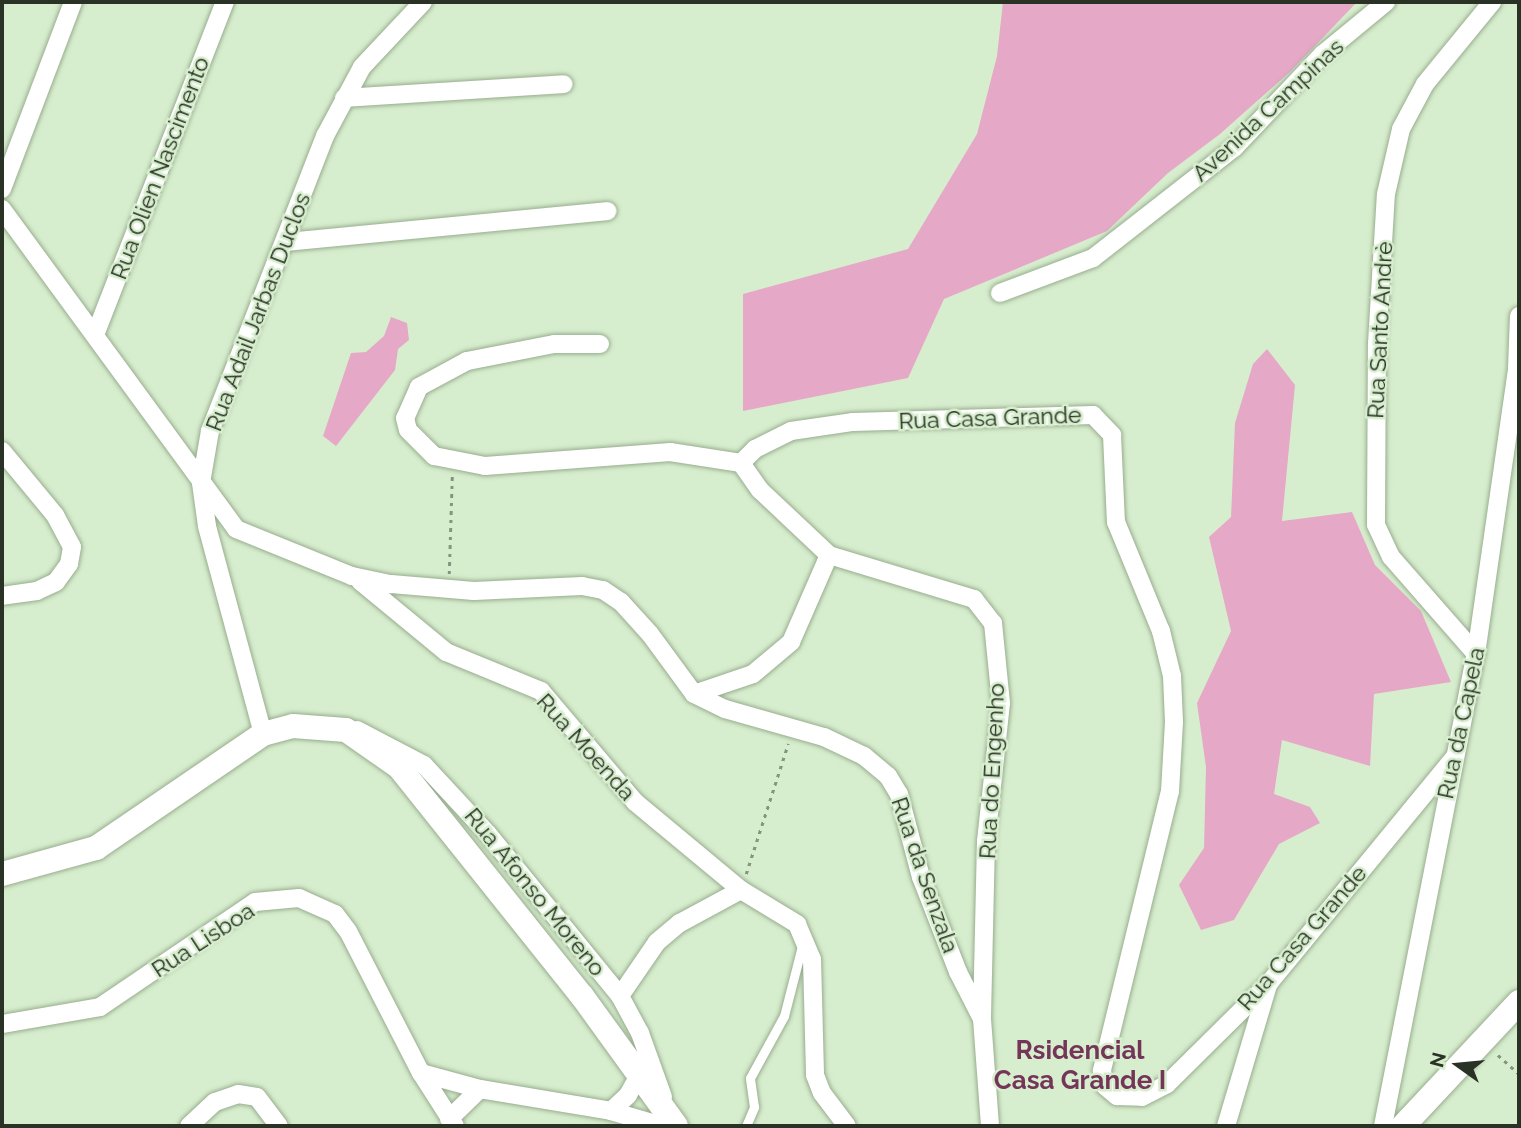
<!DOCTYPE html>
<html>
<head>
<meta charset="utf-8">
<style>
  body { margin:0 }
  #map { position:relative; width:1521px; height:1128px; overflow:hidden; background:#d7eece; font-family:Raleway,sans-serif }
  div>[style] { position:absolute }
  [style*='--x'] { left:calc(var(--x)*1px); top:calc(var(--y)*1px); width:calc(var(--w)*1px); rotate:calc(var(--a)*1deg) }
  .green>* { inset:0; background:#e5a8c7 }
  .path>* { height:2.5px; margin-top:-1.25px; transform-origin:0; background:repeating-linear-gradient(90deg,#84957e 0 3.5px,transparent 0 8.5px) }
  .roads { filter:drop-shadow(0 0 2px #98ad8f) drop-shadow(0 0 2px #98ad8f) }
  .lane>* { height:9px; margin:-4.5px; padding:0 4.5px; transform-origin:4.5px; border-radius:4.5px; background:#fff }
  .street>* { height:18px; margin:-9px; padding:0 9px; transform-origin:9px; border-radius:9px; background:#fff }
  .secondary>* { height:24px; margin:-12px; padding:0 12px; transform-origin:12px; border-radius:12px; background:#fff }
  span { translate:-50% -50%; white-space:nowrap; text-align:center; line-height:1.15; -webkit-text-stroke:5px #d7eece; paint-order:stroke }
  .street-label { font-size:23px; color:#293225 }
  .quarter-label { font-size:26px; color:#743559; font-weight:700 }
  .frame { position:absolute; inset:0; border:4px solid #293225; pointer-events:none }
  .north { position:absolute; left:1423px; top:1030px; width:70px; height:70px; -webkit-text-stroke:5px #d7eece; paint-order:stroke; rotate:285deg; font-size:19px; font-weight:700; line-height:28px; text-align:center; color:#293225 }
  .north::after { content:''; display:block; margin:auto; width:24px; height:32px; background:#293225; clip-path:polygon(50% 0,100% 100%,50% 72%,0 100%) }
</style>
</head>
<body>
<div id="map">
  <div class="green">
    <i style="clip-path:polygon(1003px 2px,1357px 2px,1291px 71px,1220px 134px,1168px 173px,1107px 231px,944px 299px,908px 378px,743px 411px,743px 294px,908px 249px,977px 134px,997px 56px)"></i>
    <i style="clip-path:polygon(391px 317px,407px 323px,409px 340px,398px 349px,395px 370px,336px 446px,323px 436px,351px 353px,366px 352px,384px 336px)"></i>
    <i style="clip-path:polygon(1267px 349px,1295px 385px,1282px 521px,1352px 512px,1375px 565px,1421px 611px,1451px 682px,1374px 694px,1370px 766px,1282px 740px,1274px 794px,1310px 807px,1320px 823px,1279px 844px,1234px 920px,1201px 930px,1179px 885px,1204px 848px,1206px 767px,1197px 703px,1231px 631px,1209px 537px,1231px 517px,1235px 423px,1253px 364px)"></i>
  </div>
  <div class="path">
    <i style="--x:449;--y:574;--w:98;--a:-88.2"></i>
    <i style="--x:746;--y:874;--w:137;--a:-72.1"></i>
    <i style="--x:1498;--y:1055;--w:28;--a:42"></i>
  </div>
  <div class="roads">
    <div class="lane">
      <i style="--x:746;--y:1126;--w:21;--a:-67"></i>
      <i style="--x:754;--y:1107;--w:29;--a:-98"></i>
      <i style="--x:750;--y:1078;--w:71;--a:-61.3"></i>
      <i style="--x:784;--y:1016;--w:76;--a:-75.6"></i>
    </div>
    <div class="street">
      <i style="--x:344;--y:98;--w:220;--a:-3.6"></i>
      <i style="--x:2;--y:189;--w:200;--a:-69.2"></i>
      <i style="--x:2;--y:209;--w:396;--a:53.8"></i>
      <i style="--x:236;--y:529;--w:125;--a:22.1"></i>
      <i style="--x:352;--y:576;--w:40;--a:12"></i>
      <i style="--x:391;--y:584;--w:83;--a:4.8"></i>
      <i style="--x:474;--y:591;--w:108;--a:-2.7"></i>
      <i style="--x:582;--y:586;--w:21;--a:11"></i>
      <i style="--x:603;--y:590;--w:22;--a:34"></i>
      <i style="--x:621;--y:602;--w:43;--a:47.8"></i>
      <i style="--x:650;--y:634;--w:74;--a:53.7"></i>
      <i style="--x:694;--y:694;--w:34;--a:26"></i>
      <i style="--x:725;--y:709;--w:103;--a:15.8"></i>
      <i style="--x:824;--y:737;--w:44;--a:25.4"></i>
      <i style="--x:864;--y:756;--w:31;--a:40"></i>
      <i style="--x:888;--y:776;--w:21;--a:59"></i>
      <i style="--x:899;--y:794;--w:86;--a:75.2"></i>
      <i style="--x:921;--y:877;--w:102;--a:68.7"></i>
      <i style="--x:958;--y:972;--w:53;--a:62.9"></i>
      <i style="--x:286;--y:242;--w:323;--a:-5.5"></i>
      <i style="--x:1000;--y:293;--w:99;--a:-20.6"></i>
      <i style="--x:1093;--y:258;--w:179;--a:-38"></i>
      <i style="--x:1234;--y:148;--w:129;--a:-46.6"></i>
      <i style="--x:1323;--y:54;--w:82;--a:-39.5"></i>
      <i style="--x:95;--y:335;--w:357;--a:-68.7"></i>
      <i style="--x:600;--y:344;--w:46;--a:180"></i>
      <i style="--x:554;--y:344;--w:89;--a:168.9"></i>
      <i style="--x:467;--y:361;--w:55;--a:151.6"></i>
      <i style="--x:419;--y:387;--w:34;--a:114"></i>
      <i style="--x:405;--y:418;--w:12;--a:76"></i>
      <i style="--x:408;--y:430;--w:37;--a:45"></i>
      <i style="--x:434;--y:456;--w:52;--a:11.1"></i>
      <i style="--x:485;--y:466;--w:186;--a:-4.3"></i>
      <i style="--x:670;--y:452;--w:72;--a:8.8"></i>
      <i style="--x:2;--y:451;--w:83;--a:50.4"></i>
      <i style="--x:55;--y:515;--w:36;--a:62"></i>
      <i style="--x:72;--y:547;--w:17;--a:100"></i>
      <i style="--x:69;--y:564;--w:22;--a:126"></i>
      <i style="--x:56;--y:582;--w:21;--a:155"></i>
      <i style="--x:37;--y:591;--w:35;--a:172"></i>
      <i style="--x:741;--y:463;--w:20;--a:-45"></i>
      <i style="--x:755;--y:449;--w:40;--a:-26.6"></i>
      <i style="--x:791;--y:431;--w:63;--a:-8.3"></i>
      <i style="--x:853;--y:422;--w:240;--a:-1.7"></i>
      <i style="--x:1093;--y:415;--w:28;--a:46"></i>
      <i style="--x:1112;--y:435;--w:87;--a:87.4"></i>
      <i style="--x:1116;--y:522;--w:118;--a:67.6"></i>
      <i style="--x:1161;--y:631;--w:46;--a:76.3"></i>
      <i style="--x:1172;--y:676;--w:46;--a:87.5"></i>
      <i style="--x:1174;--y:722;--w:69;--a:93.3"></i>
      <i style="--x:1170;--y:791;--w:288;--a:103.7"></i>
      <i style="--x:1102;--y:1071;--w:15;--a:79"></i>
      <i style="--x:1105;--y:1086;--w:16;--a:40"></i>
      <i style="--x:1117;--y:1096;--w:25;--a:2"></i>
      <i style="--x:1142;--y:1097;--w:28;--a:-27"></i>
      <i style="--x:1167;--y:1084;--w:144;--a:-44.7"></i>
      <i style="--x:1269;--y:983;--w:291;--a:-50.6"></i>
      <i style="--x:741;--y:463;--w:33;--a:55"></i>
      <i style="--x:760;--y:490;--w:95;--a:43.3"></i>
      <i style="--x:829;--y:555;--w:152;--a:16.9"></i>
      <i style="--x:974;--y:599;--w:31;--a:52"></i>
      <i style="--x:993;--y:623;--w:80;--a:84.3"></i>
      <i style="--x:1001;--y:703;--w:139;--a:96.2"></i>
      <i style="--x:986;--y:841;--w:178;--a:91.3"></i>
      <i style="--x:982;--y:1019;--w:107;--a:85.7"></i>
      <i style="--x:360;--y:581;--w:112;--a:39.5"></i>
      <i style="--x:446;--y:652;--w:103;--a:22.3"></i>
      <i style="--x:541;--y:691;--w:145;--a:49.7"></i>
      <i style="--x:635;--y:802;--w:138;--a:39.7"></i>
      <i style="--x:741;--y:890;--w:66;--a:31.3"></i>
      <i style="--x:797;--y:924;--w:38;--a:67"></i>
      <i style="--x:812;--y:959;--w:116;--a:88.5"></i>
      <i style="--x:815;--y:1075;--w:19;--a:69"></i>
      <i style="--x:822;--y:1093;--w:41;--a:52.9"></i>
      <i style="--x:1476;--y:654;--w:129;--a:-131.2"></i>
      <i style="--x:1391;--y:557;--w:35;--a:-115"></i>
      <i style="--x:1376;--y:525;--w:181;--a:-89.7"></i>
      <i style="--x:1377;--y:344;--w:150;--a:-86.6"></i>
      <i style="--x:1386;--y:194;--w:67;--a:-77"></i>
      <i style="--x:1401;--y:129;--w:51;--a:-61.9"></i>
      <i style="--x:1425;--y:84;--w:106;--a:-50.7"></i>
      <i style="--x:694;--y:694;--w:62;--a:-18.7"></i>
      <i style="--x:753;--y:674;--w:50;--a:-40.1"></i>
      <i style="--x:791;--y:642;--w:95;--a:-66.4"></i>
      <i style="--x:357;--y:730;--w:76;--a:27.6"></i>
      <i style="--x:424;--y:765;--w:94;--a:47.2"></i>
      <i style="--x:488;--y:834;--w:209;--a:50.8"></i>
      <i style="--x:620;--y:996;--w:42;--a:61.6"></i>
      <i style="--x:640;--y:1033;--w:68;--a:70.2"></i>
      <i style="--x:263;--y:734;--w:215;--a:-105.1"></i>
      <i style="--x:207;--y:526;--w:43;--a:-97.9"></i>
      <i style="--x:201;--y:483;--w:53;--a:-80.2"></i>
      <i style="--x:210;--y:431;--w:317;--a:-68.7"></i>
      <i style="--x:325;--y:136;--w:78;--a:-61.8"></i>
      <i style="--x:362;--y:67;--w:89;--a:-46.8"></i>
      <i style="--x:620;--y:996;--w:65;--a:-55.6"></i>
      <i style="--x:657;--y:942;--w:30;--a:-40"></i>
      <i style="--x:680;--y:923;--w:69;--a:-28.4"></i>
      <i style="--x:2;--y:1024;--w:99;--a:-9.8"></i>
      <i style="--x:100;--y:1007;--w:187;--a:-34.1"></i>
      <i style="--x:255;--y:902;--w:44;--a:-5.2"></i>
      <i style="--x:299;--y:898;--w:39;--a:24"></i>
      <i style="--x:335;--y:914;--w:21;--a:53"></i>
      <i style="--x:348;--y:931;--w:160;--a:62.8"></i>
      <i style="--x:421;--y:1073;--w:63;--a:57.3"></i>
      <i style="--x:421;--y:1073;--w:61;--a:15.2"></i>
      <i style="--x:480;--y:1089;--w:133;--a:9.5"></i>
      <i style="--x:611;--y:1111;--w:53;--a:16.4"></i>
      <i style="--x:611;--y:1111;--w:23;--a:-43"></i>
      <i style="--x:628;--y:1095;--w:23;--a:-61"></i>
      <i style="--x:449;--y:1119;--w:43;--a:-44.1"></i>
      <i style="--x:189;--y:1126;--w:35;--a:-43"></i>
      <i style="--x:215;--y:1102;--w:24;--a:-19"></i>
      <i style="--x:238;--y:1094;--w:19;--a:9"></i>
      <i style="--x:257;--y:1097;--w:36;--a:53"></i>
      <i style="--x:1226;--y:1126;--w:147;--a:-73.4"></i>
      <i style="--x:1383;--y:1126;--w:481;--a:-78.9"></i>
      <i style="--x:1476;--y:654;--w:289;--a:-81.8"></i>
      <i style="--x:1517;--y:368;--w:52;--a:-87.8"></i>
    </div>
    <div class="secondary">
      <i style="--x:2;--y:874;--w:98;--a:-15.5"></i>
      <i style="--x:96;--y:848;--w:202;--a:-34.3"></i>
      <i style="--x:263;--y:734;--w:31;--a:-15"></i>
      <i style="--x:293;--y:726;--w:53;--a:4.3"></i>
      <i style="--x:346;--y:730;--w:65;--a:34.9"></i>
      <i style="--x:399;--y:767;--w:293;--a:51.4"></i>
      <i style="--x:582;--y:996;--w:160;--a:54.1"></i>
      <i style="--x:1403;--y:1126;--w:170;--a:-46.9"></i>
    </div>
  </div>
  <div class="street-label">
    <span style="left:1268px;top:110px;rotate:-43deg">Avenida Campinas</span>
    <span style="left:160px;top:168px;rotate:-69deg">Rua Olien Nascimento</span>
    <span style="left:258px;top:312px;rotate:-69deg">Rua Adail Jarbas Duclos</span>
    <span style="left:1380px;top:330px;rotate:-87deg">Rua Santo Andrè</span>
    <span style="left:990px;top:418px;rotate:-2deg">Rua Casa Grande</span>
    <span style="left:1461px;top:723px;rotate:-78deg">Rua da Capela</span>
    <span style="left:586px;top:747px;rotate:48deg">Rua Moenda</span>
    <span style="left:992px;top:771px;rotate:-87deg">Rua do Engenho</span>
    <span style="left:925px;top:875px;rotate:71deg">Rua da Senzala</span>
    <span style="left:535px;top:892px;rotate:51deg">Rua Afonso Moreno</span>
    <span style="left:1302px;top:938px;rotate:-49deg">Rua Casa Grande</span>
    <span style="left:203px;top:940px;rotate:-33deg">Rua Lisboa</span>
  </div>
  <div class="quarter-label">
    <span style="left:1080px;top:1066px">Rsidencial<br>Casa Grande I</span>
  </div>
  <div class="frame"></div>
  <div class="north">N</div>
</div>
</body>
</html>
